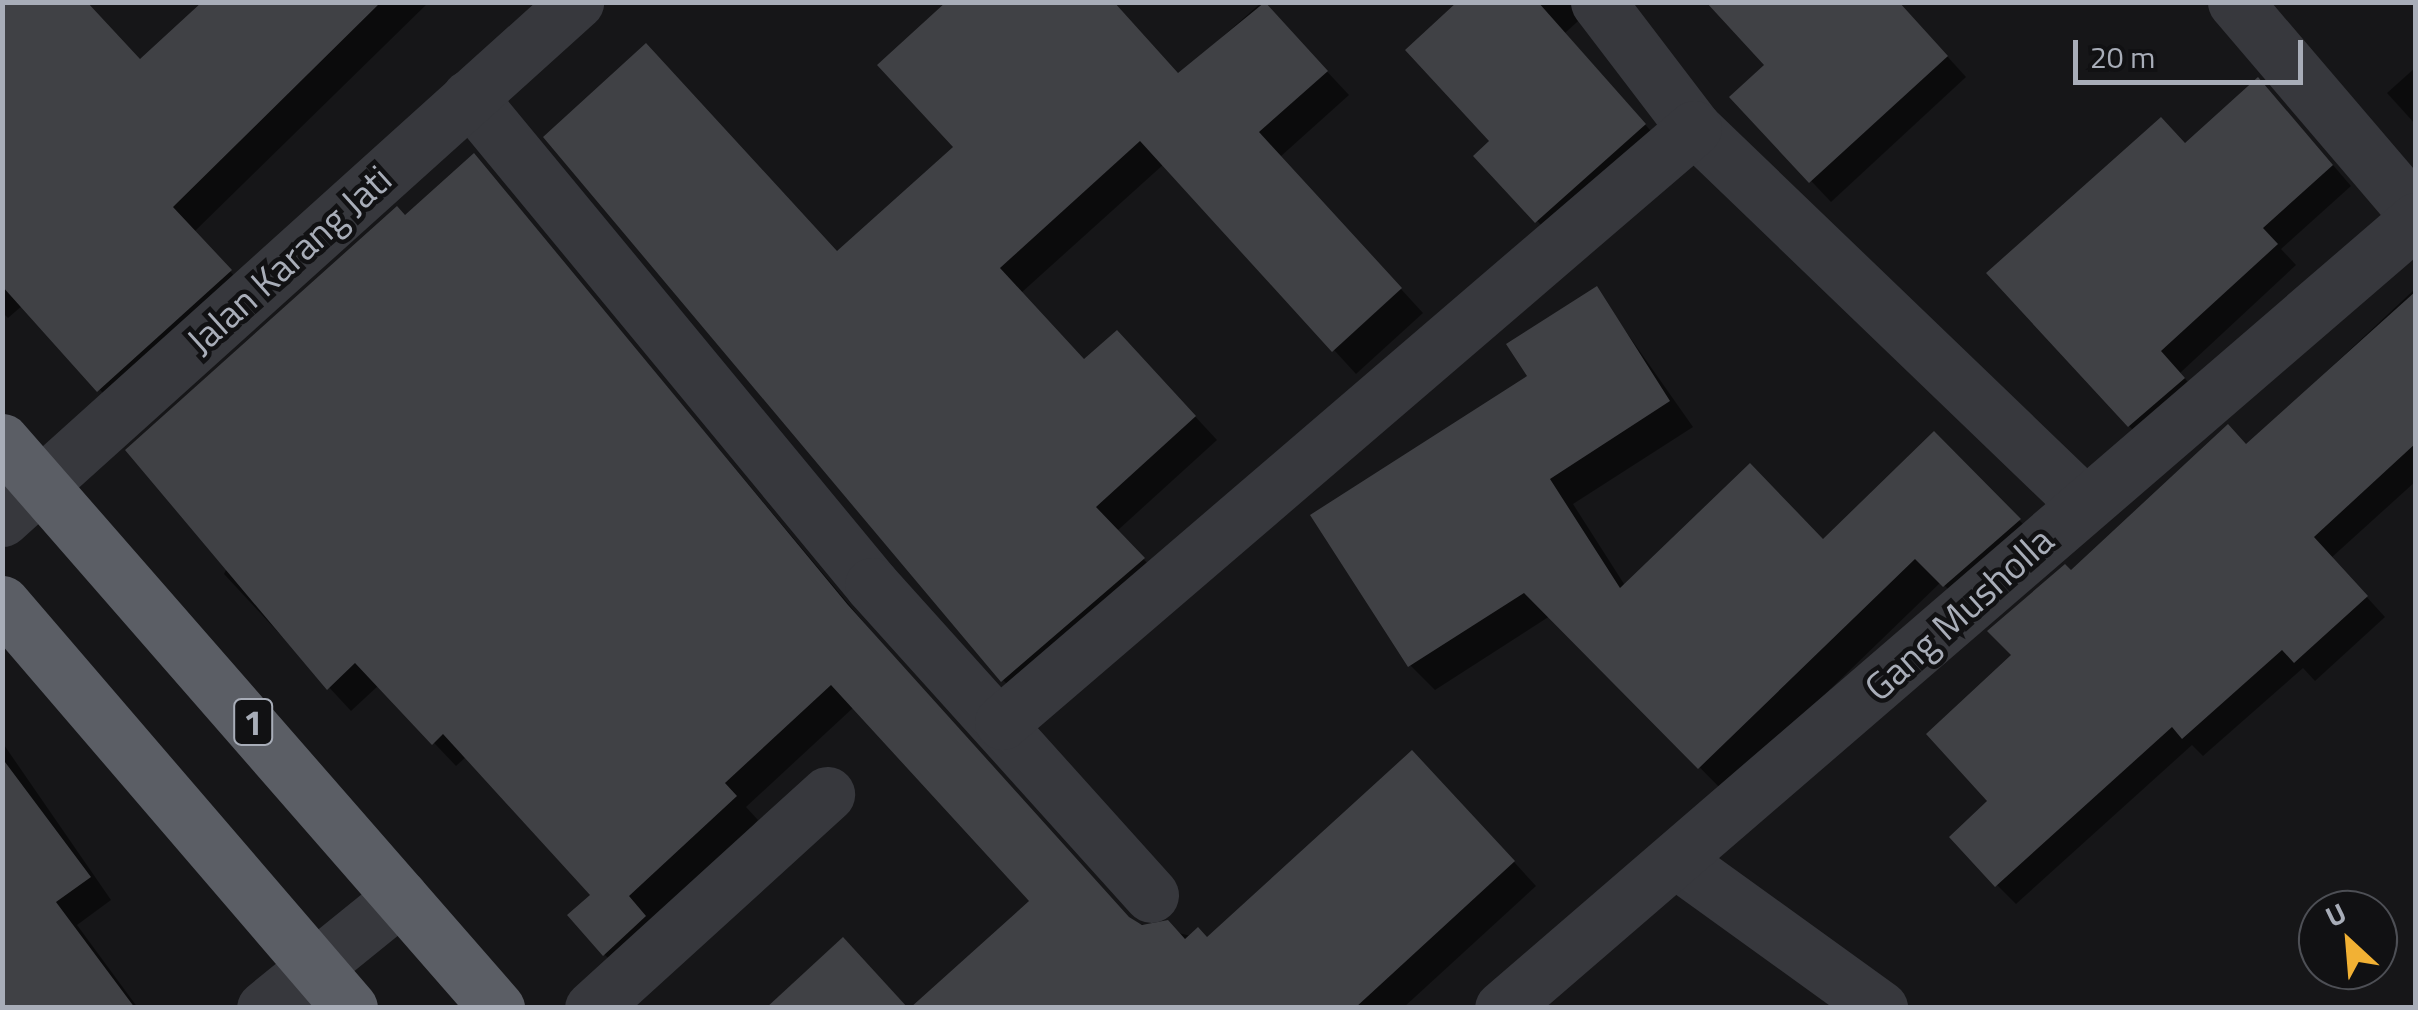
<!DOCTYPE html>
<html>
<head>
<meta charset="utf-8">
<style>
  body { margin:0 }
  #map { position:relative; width:2418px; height:1010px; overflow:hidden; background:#161618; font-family:"Titillium Web",sans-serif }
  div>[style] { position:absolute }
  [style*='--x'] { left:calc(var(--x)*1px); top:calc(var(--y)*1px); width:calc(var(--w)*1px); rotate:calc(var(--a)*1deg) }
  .shadow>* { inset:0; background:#0007 }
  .building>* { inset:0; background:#404145 }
  .minor>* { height:55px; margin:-27.5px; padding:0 27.5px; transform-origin:27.5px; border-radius:27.5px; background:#37383d }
  .trunk>* { height:55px; margin:-27.5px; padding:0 27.5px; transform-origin:27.5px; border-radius:27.5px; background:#5b5e65 }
  span { translate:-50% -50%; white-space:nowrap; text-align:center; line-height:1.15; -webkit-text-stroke:9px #111113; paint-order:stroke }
  .shield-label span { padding:2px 8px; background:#111113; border:2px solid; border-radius:8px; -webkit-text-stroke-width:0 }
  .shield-label { font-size:35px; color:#a8adb8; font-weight:700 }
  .street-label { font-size:38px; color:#a8adb8 }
  .frame { position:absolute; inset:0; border:5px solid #a8adb8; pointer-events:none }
  .north { position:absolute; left:2298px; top:890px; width:100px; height:100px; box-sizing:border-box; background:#111113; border:2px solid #4d4f55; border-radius:50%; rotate:334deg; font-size:28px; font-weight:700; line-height:40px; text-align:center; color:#a8adb8 }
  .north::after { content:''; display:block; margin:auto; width:35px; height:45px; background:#f2b134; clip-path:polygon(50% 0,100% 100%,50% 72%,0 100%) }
  .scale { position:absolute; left:2073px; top:40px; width:230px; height:45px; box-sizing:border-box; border:5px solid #a8adb8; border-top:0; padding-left:12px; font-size:30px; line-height:35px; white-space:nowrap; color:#a8adb8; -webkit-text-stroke:8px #111113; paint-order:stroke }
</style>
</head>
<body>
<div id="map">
  <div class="shadow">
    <i style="clip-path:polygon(2px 2px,140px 62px,205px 2px,429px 2px,194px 232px,252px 295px,121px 413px,23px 305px,8px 318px,2px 312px)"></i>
    <i style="clip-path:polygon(1262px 2px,1349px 95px,1280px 157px,1423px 313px,1356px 374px,1164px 164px,1021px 293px,1085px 362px,1139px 356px,1217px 440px,1117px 531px,1166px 583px,1026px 703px,1003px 680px,838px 254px,1179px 75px)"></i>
    <i style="clip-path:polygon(1461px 2px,1599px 2px,1565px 33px,1664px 146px,1557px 242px,1476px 156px,1493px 141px)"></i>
    <i style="clip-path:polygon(1898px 2px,1966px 77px,1831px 202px,1732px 97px,1768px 65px)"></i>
    <i style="clip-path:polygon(2416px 67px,2416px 125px,2387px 93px)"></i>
    <i style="clip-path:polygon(2277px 100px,2351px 186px,2281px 249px,2296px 265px,2180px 373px,2203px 399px,2149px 446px,2129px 426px,2186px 146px)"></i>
    <i style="clip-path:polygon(474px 156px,871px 631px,1132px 922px,1208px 940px,1435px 776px,1536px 886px,1403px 1008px,914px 1008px,1033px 901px,854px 707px,746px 807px,758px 820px,627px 977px,604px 954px,594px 896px,467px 756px,456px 766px,379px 685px,351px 711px,224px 574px,405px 218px)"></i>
    <i style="clip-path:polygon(2416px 288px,2416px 481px,2331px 558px,2385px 617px,2315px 681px,2303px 668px,2203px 756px,2192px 745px,2016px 904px,1997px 885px,1991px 801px,2014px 655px,2071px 573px,2247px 446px)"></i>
    <i style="clip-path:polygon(1596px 289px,1693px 427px,1573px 504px,1626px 587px,1824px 542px,1934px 435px,2044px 545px,1969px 610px,1941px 582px,1724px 792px,1550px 616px,1435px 690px,1410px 665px,1530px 377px)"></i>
    <i style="clip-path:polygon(2px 742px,111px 900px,77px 925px,138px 1008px,2px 1008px)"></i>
  </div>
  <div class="building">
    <i style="clip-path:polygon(2px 2px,87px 2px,140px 59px,202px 2px,381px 2px,173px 207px,232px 270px,97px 392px,2px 286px)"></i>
    <i style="clip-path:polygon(946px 2px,1114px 2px,1178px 73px,1265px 2px,1328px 71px,1259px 132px,1402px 288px,1332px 352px,1140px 141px,1000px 268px,1084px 359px,1117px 330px,1196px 416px,1096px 507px,1145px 558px,1001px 682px,543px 137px,646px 43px,837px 251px,953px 147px,877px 65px)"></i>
    <i style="clip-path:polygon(1457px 2px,1538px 2px,1646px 124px,1535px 223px,1473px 156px,1489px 141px,1405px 50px)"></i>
    <i style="clip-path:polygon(1706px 2px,1899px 2px,1948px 56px,1809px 183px,1729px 97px,1764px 65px)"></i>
    <i style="clip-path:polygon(2258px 77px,2333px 165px,2263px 228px,2278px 244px,2161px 351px,2185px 378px,2128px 427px,1986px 273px,2161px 117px,2185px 143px)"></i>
    <i style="clip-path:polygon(474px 153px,848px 605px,1129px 917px,1142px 925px,1168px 920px,1185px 939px,1198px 927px,1207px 937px,1412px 750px,1515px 861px,1355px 1008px,910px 1008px,1029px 901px,831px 685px,725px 783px,737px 796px,629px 896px,646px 916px,603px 956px,567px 915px,590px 895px,443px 734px,432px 745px,355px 663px,327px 690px,125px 450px,397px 206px,405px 215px)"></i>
    <i style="clip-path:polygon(1597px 286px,1670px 401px,1550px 479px,1620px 588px,1750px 463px,1823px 539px,1934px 431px,2021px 519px,1943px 587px,1915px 559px,1698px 769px,1524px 593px,1408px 667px,1310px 515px,1527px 376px,1506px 344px)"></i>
    <i style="clip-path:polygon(2416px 291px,2416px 443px,2314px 537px,2368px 596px,2294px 663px,2282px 650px,2182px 739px,2172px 727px,1995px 887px,1949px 837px,1987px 801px,1926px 734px,2011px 655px,1987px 631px,2065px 564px,2071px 570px,2228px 424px,2246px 444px)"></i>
    <i style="clip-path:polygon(2px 758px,91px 877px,56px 902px,135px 1008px,2px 1008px)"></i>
    <i style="clip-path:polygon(843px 937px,908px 1008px,766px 1008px)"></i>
  </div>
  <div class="minor">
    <i style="--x:1598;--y:2;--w:158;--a:52.7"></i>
    <i style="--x:1694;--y:128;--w:541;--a:43.88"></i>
    <i style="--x:2235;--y:2;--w:279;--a:49.5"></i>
    <i style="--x:469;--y:97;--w:633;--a:50.45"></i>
    <i style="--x:872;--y:585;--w:417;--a:48"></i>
    <i style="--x:2;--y:519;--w:773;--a:-42.01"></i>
    <i style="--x:1002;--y:722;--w:912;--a:-40.64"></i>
    <i style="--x:1675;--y:860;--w:253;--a:35.8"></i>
    <i style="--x:264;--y:1008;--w:176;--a:-39"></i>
    <i style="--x:592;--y:1008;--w:318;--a:-42.3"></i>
    <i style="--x:1502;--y:1008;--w:1207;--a:-40.77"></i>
  </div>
  <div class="trunk">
    <i style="--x:2;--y:441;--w:753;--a:48.88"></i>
    <i style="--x:2;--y:603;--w:534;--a:49.33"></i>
  </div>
  <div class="shield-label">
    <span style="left:253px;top:722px">1</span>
  </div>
  <div class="street-label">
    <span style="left:289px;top:260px;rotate:-42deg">Jalan Karang Jati</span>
    <span style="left:1959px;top:614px;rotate:-42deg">Gang Musholla</span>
  </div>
  <div class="frame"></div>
  <div class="north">U</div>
  <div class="scale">20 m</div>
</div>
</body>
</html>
